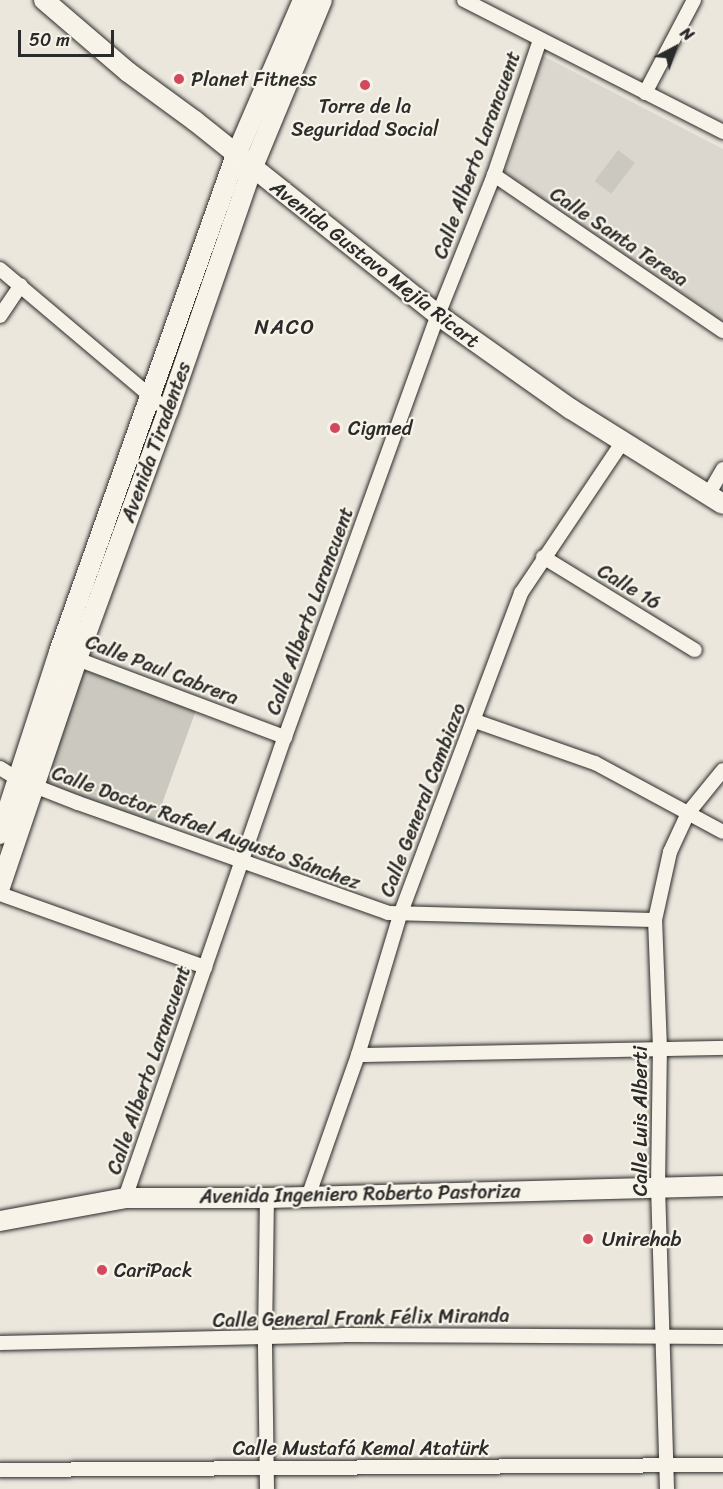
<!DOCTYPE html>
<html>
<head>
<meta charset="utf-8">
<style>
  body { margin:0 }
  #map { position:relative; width:723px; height:1489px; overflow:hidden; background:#ebe7dd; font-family:Sriracha,sans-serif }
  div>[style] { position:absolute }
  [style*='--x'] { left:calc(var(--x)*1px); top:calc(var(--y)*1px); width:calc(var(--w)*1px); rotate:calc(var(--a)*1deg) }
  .built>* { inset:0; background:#dbd7ce }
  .green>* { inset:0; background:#cbc8bf; transform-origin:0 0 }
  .roads { filter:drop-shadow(0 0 2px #2b2b2b) drop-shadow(0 0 2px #2b2b2b) }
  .street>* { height:14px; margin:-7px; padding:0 7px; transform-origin:7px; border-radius:7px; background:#f7f3e8 }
  .secondary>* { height:20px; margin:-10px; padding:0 10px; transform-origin:10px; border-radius:10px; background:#f7f3e8 }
  .dots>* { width:16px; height:16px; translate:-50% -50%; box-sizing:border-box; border:3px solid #f7f3e8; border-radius:50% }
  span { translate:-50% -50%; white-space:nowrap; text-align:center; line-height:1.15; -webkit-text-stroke:4.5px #f7f3e8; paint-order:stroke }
  .poi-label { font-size:20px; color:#2b2b2b }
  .left { translate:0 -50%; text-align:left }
  .street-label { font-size:20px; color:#2b2b2b }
  .neighbourhood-label { font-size:21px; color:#2b2b2b; letter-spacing:1.5px }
  .north { position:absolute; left:645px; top:18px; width:60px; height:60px; -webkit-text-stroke:4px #f7f3e8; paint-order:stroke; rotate:41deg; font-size:16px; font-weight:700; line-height:24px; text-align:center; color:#2b2b2b }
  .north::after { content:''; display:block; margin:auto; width:21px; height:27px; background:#2b2b2b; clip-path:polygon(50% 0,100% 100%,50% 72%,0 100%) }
  .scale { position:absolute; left:18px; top:30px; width:96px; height:27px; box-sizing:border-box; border:3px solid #2b2b2b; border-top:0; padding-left:8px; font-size:18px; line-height:21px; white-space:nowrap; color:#2b2b2b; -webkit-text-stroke:4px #f7f3e8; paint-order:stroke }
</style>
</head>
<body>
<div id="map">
  <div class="built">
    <i style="clip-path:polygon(543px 56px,723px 149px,723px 323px,504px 173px)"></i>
  </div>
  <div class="green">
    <i style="left:618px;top:150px;width:21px;height:39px;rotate:37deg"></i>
    <i style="left:84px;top:670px;width:119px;height:121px;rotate:20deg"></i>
  </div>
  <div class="roads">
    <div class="street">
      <i style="--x:464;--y:0;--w:291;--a:27"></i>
      <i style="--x:645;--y:93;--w:105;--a:-62.2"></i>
      <i style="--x:494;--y:175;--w:277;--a:34.3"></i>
      <i style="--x:0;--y:269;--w:220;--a:40.2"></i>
      <i style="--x:0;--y:316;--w:37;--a:-56"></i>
      <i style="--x:708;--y:495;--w:30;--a:-60"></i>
      <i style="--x:543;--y:557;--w:178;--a:31.5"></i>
      <i style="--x:69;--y:656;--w:231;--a:20.6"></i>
      <i style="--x:475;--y:721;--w:127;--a:19.3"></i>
      <i style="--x:595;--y:763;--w:145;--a:28.3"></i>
      <i style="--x:0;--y:768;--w:22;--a:32"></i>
      <i style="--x:19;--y:780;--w:63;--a:21.3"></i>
      <i style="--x:78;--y:803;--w:329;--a:19.5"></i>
      <i style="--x:388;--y:913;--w:267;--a:1.5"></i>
      <i style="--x:0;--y:894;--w:218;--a:19.6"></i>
      <i style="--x:358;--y:1055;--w:365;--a:-1.1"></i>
      <i style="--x:308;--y:1197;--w:151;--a:-70.6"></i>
      <i style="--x:358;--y:1055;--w:146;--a:-73.3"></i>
      <i style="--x:400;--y:915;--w:344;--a:-69.4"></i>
      <i style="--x:521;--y:593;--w:183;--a:-56.1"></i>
      <i style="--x:125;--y:1198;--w:488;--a:-70.9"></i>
      <i style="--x:285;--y:737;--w:449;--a:-70.1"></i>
      <i style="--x:438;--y:315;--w:151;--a:-68.2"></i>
      <i style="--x:494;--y:175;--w:143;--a:-71.2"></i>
      <i style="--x:0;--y:1343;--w:343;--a:-1.3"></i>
      <i style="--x:343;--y:1335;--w:380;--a:0.3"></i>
      <i style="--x:0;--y:1470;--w:723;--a:-0.4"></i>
      <i style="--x:267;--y:1489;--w:151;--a:-90.8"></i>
      <i style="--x:265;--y:1338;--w:140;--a:-89.2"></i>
      <i style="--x:667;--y:1489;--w:302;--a:-91.7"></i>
      <i style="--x:658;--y:1187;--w:138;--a:-89.2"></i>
      <i style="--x:660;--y:1049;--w:129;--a:-92.2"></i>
      <i style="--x:655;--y:920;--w:70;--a:-77.6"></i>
      <i style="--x:670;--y:852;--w:43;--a:-65.2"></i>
      <i style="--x:688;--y:813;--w:55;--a:-50.9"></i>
    </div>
    <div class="secondary">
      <i style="--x:44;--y:0;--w:111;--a:40.6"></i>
      <i style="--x:128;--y:72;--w:83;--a:36.2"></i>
      <i style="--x:195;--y:121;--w:311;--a:38.6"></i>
      <i style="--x:438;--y:315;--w:163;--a:35.3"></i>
      <i style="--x:571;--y:409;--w:179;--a:32"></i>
      <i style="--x:0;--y:834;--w:191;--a:-72"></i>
      <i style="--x:59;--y:652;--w:528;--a:-70.4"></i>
      <i style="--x:236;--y:155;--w:169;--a:-66.6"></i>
      <i style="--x:0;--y:887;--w:241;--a:-71.3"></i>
      <i style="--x:77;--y:659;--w:264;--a:-69.9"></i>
      <i style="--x:168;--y:411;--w:256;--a:-70.9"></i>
      <i style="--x:252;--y:169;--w:183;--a:-67.5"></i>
      <i style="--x:0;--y:1221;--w:127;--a:-10.4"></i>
      <i style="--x:125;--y:1198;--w:142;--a:0"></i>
      <i style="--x:267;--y:1198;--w:456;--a:-1.5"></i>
    </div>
  </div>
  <div class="dots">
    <i style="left:179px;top:79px;background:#d1495b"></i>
    <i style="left:365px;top:85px;background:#d1495b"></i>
    <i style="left:335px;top:428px;background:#d1495b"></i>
    <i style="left:588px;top:1239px;background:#d1495b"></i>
    <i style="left:102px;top:1270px;background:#d1495b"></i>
  </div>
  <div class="poi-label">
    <span class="left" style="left:191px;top:79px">Planet Fitness</span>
    <span style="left:365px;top:118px">Torre de la<br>Seguridad Social</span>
    <span class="left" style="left:348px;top:428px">Cigmed</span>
    <span class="left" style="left:602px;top:1239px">Unirehab</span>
    <span class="left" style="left:114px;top:1270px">CariPack</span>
  </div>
  <div class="street-label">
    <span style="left:477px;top:155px;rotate:-70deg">Calle Alberto Larancuent</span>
    <span style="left:619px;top:237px;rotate:34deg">Calle Santa Teresa</span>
    <span style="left:375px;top:264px;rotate:38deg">Avenida Gustavo Mejía Ricart</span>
    <span style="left:156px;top:442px;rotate:-70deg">Avenida Tiradentes</span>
    <span style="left:629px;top:587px;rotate:31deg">Calle 16</span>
    <span style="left:310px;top:611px;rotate:-70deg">Calle Alberto Larancuent</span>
    <span style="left:162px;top:670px;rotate:21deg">Calle Paul Cabrera</span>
    <span style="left:423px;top:800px;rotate:-69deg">Calle General Cambiazo</span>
    <span style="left:206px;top:828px;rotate:20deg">Calle Doctor Rafael Augusto Sánchez</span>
    <span style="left:149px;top:1070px;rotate:-71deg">Calle Alberto Larancuent</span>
    <span style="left:640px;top:1121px;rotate:-90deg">Calle Luis Alberti</span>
    <span style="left:360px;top:1194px;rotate:-1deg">Avenida Ingeniero Roberto Pastoriza</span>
    <span style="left:361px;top:1318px;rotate:-1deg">Calle General Frank Félix Miranda</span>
    <span style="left:361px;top:1448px">Calle Mustafá Kemal Atatürk</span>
  </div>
  <div class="neighbourhood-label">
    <span style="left:285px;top:327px">NACO</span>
  </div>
  <div class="north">N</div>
  <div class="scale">50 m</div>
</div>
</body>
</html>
